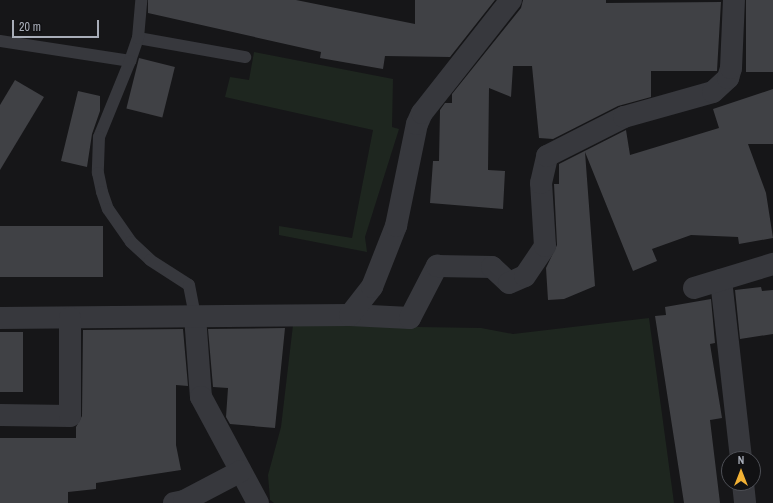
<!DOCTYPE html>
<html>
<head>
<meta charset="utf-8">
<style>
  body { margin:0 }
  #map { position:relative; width:773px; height:503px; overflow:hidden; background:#161618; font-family:"Archivo Narrow",sans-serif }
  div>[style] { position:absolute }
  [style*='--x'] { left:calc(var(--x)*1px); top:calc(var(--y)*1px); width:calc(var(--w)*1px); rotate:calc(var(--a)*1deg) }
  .green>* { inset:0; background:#1e261f }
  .building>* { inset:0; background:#404145; transform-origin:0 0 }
  .service>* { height:12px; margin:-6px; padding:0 6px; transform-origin:6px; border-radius:6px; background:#37383d }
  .minor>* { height:22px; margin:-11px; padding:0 11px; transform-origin:11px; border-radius:11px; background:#37383d }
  span { translate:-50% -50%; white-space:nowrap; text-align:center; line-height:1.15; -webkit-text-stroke:3.5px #111113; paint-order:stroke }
  .north { position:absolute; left:721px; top:451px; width:40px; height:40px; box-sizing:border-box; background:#111113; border:1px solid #4d4f55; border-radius:50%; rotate:0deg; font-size:11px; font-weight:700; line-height:16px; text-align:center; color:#a8adb8 }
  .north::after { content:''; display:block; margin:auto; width:14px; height:18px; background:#f2b134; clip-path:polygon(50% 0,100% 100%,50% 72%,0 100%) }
  .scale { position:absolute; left:12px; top:20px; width:87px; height:18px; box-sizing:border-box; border:2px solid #a8adb8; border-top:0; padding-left:5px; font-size:12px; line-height:14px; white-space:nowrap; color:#a8adb8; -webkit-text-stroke:3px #111113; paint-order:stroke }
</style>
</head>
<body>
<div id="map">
  <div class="green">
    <i style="clip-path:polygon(254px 52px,393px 79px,392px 127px,399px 129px,365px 237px,367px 252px,279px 235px,279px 226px,352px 238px,373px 130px,225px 97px,230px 77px,249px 80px)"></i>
    <i style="clip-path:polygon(649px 318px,674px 503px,274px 503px,270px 500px,268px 475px,281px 427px,293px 325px,481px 328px,513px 334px)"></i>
  </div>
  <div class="building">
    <i style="clip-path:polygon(148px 0,296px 0,415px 24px,415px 0,495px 0,450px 57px,385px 56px,383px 69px,320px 58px,321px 52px,148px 13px)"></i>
    <i style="clip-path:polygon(523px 0,606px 0,606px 3px,721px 2px,717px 71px,651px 71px,651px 97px,618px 106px,553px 139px,539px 138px,532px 66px,513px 66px,511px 97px,489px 88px,488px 170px,505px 171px,503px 209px,430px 203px,433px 161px,439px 161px,440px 110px,445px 103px,452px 103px,452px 94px,521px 8px)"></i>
    <i style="left:746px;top:0;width:27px;height:72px"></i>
    <i style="left:139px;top:58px;width:37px;height:52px;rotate:14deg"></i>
    <i style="clip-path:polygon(15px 80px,44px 97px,0 170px,0 105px)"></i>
    <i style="clip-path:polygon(773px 89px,773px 144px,748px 144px,766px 193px,773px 238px,739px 244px,738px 237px,691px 235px,652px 249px,657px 261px,633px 271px,585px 152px,595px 286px,564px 299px,548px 300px,546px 268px,557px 245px,554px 184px,559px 184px,559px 164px,626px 130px,630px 155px,719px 128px,713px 109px)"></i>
    <i style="clip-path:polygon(78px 91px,100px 96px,100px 111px,92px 134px,87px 167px,61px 161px)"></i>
    <i style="left:103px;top:226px;width:51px;height:103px;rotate:90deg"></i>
    <i style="clip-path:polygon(761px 287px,762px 291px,773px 290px,773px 334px,740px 339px,735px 290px)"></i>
    <i style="clip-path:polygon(711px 299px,715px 343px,710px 344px,722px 418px,710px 420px,720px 503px,684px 503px,655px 316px,666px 315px,665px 307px)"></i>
    <i style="clip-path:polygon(285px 328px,275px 428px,230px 424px,226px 417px,228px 388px,213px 387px,208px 329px)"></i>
    <i style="clip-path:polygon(183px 329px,188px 386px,176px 385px,176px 445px,181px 470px,96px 483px,96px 489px,68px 492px,68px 503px,0 503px,0 438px,76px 438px,76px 427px,82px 416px,83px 330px)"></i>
    <i style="left:0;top:332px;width:23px;height:60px"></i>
  </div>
  <div class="service">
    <i style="--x:138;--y:38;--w:109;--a:10.1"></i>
    <i style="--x:0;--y:41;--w:132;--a:8.7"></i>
    <i style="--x:130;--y:61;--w:24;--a:-71"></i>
    <i style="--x:138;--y:38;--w:38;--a:-85"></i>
    <i style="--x:130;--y:61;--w:82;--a:112.2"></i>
    <i style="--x:99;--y:137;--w:36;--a:92"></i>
    <i style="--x:98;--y:173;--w:19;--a:78"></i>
    <i style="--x:102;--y:192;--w:18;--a:71"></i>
    <i style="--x:108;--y:209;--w:40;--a:55.1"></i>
    <i style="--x:131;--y:242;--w:26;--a:43"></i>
    <i style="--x:150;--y:260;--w:46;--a:32.7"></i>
    <i style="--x:189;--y:285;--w:32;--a:79"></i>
  </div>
  <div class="minor">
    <i style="--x:721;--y:280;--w:180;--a:83.6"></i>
    <i style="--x:694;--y:288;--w:83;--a:-16.9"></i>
    <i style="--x:350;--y:315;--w:60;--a:2.9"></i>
    <i style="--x:410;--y:318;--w:59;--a:-62.6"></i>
    <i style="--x:437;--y:266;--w:55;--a:1"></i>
    <i style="--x:492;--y:267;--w:23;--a:43"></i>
    <i style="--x:509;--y:283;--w:17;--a:-24"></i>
    <i style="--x:525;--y:276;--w:36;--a:-56"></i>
    <i style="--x:545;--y:246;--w:63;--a:-93.6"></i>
    <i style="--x:541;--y:183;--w:28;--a:-77"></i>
    <i style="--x:547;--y:156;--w:86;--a:-26.9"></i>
    <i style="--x:624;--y:117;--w:92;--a:-15.7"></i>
    <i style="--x:713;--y:92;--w:21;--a:-43"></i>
    <i style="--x:728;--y:78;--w:10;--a:-73"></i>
    <i style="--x:731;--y:68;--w:68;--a:-87.5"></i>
    <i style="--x:195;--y:316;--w:81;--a:85.8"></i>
    <i style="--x:201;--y:397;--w:120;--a:61.7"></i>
    <i style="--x:0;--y:318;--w:350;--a:-0.5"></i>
    <i style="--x:350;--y:315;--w:36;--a:-52"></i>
    <i style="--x:372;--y:287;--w:66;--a:-68.5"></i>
    <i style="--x:396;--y:226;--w:104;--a:-78.4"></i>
    <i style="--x:417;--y:124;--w:12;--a:-66"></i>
    <i style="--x:422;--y:113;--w:144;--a:-51.8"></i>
    <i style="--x:0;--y:415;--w:70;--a:0.8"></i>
    <i style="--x:70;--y:416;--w:98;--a:-90"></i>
    <i style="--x:743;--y:483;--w:20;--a:84"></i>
    <i style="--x:174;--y:503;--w:10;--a:-11"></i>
    <i style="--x:184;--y:501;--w:64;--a:-27.8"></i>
  </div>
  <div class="north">N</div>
  <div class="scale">20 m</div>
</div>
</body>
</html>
